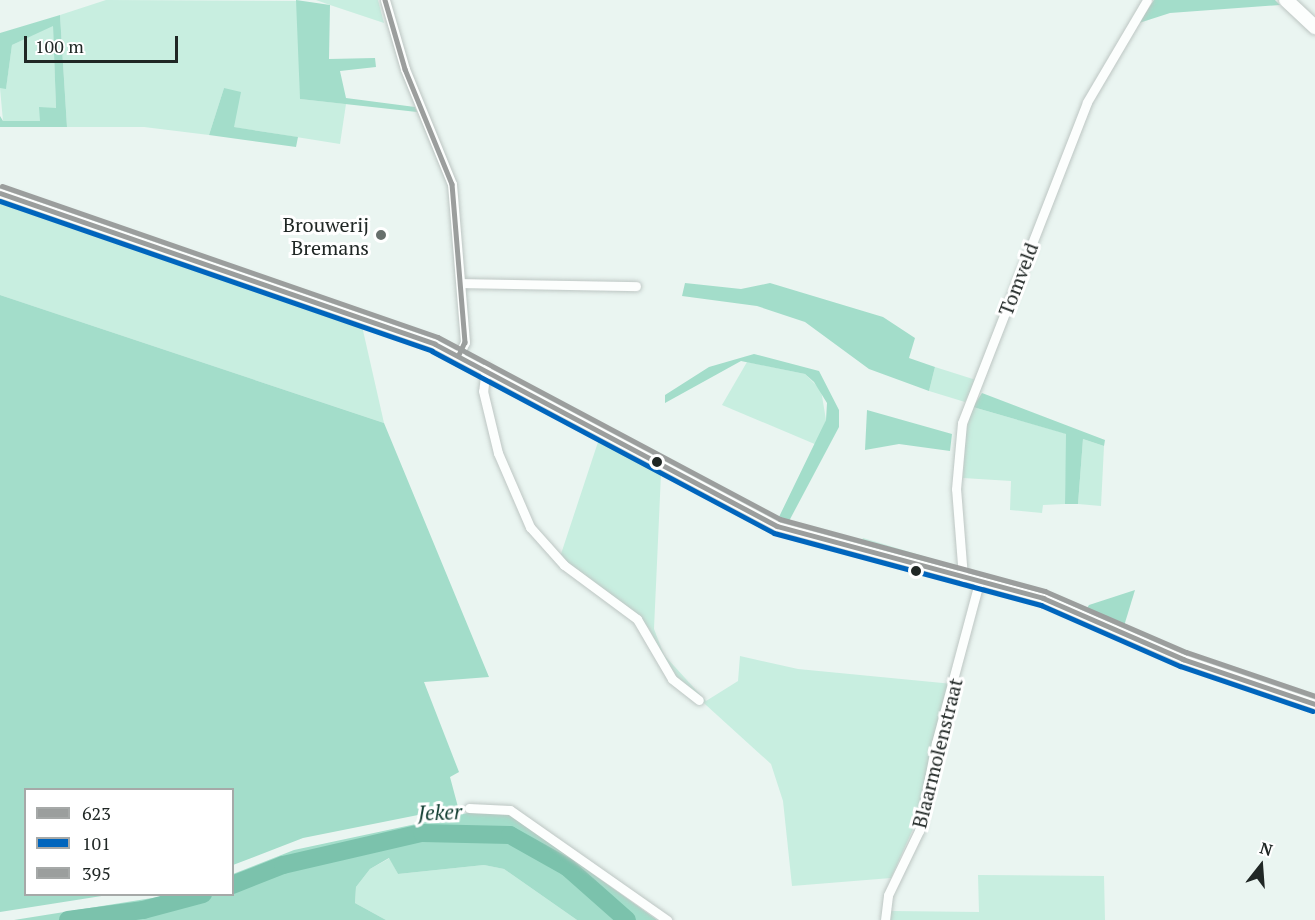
<!DOCTYPE html>
<html>
<head>
<meta charset="utf-8">
<style>
  body { margin:0 }
  #map { position:relative; width:1315px; height:920px; overflow:hidden; background:#eaf5f1; font-family:"PT Serif",serif }
  div>[style] { position:absolute }
  [style*='--x'] { left:calc(var(--x)*1px); top:calc(var(--y)*1px); width:calc(var(--w)*1px); rotate:calc(var(--a)*1deg) }
  .green>* { inset:0; background:#c8eee0 }
  .forest>* { inset:0; background:#a3ddca }
  .river>* { height:18px; margin:-9px; padding:0 9px; transform-origin:9px; border-radius:9px; background:#7bc2ac }
  .roads { filter:drop-shadow(0 0 2px #bdc6c3) drop-shadow(0 0 2px #bdc6c3) }
  .street>* { height:9px; margin:-4.5px; padding:0 4.5px; transform-origin:4.5px; border-radius:4.5px; background:#fcfefd }
  .secondary>* { height:14px; margin:-7px; padding:0 7px; transform-origin:7px; border-radius:7px; background:#fcfefd }
  .bus-1>* { height:4.5px; margin:-2.25px; padding:0 2.25px; transform-origin:2.25px; border-radius:2.25px; background:#9b9e9d }
  .bus-2>* { height:4.5px; margin:-2.25px; padding:0 2.25px; transform-origin:2.25px; border-radius:2.25px; background:#0065bd }
  .bus-3>* { height:4.5px; margin:-2.25px; padding:0 2.25px; transform-origin:2.25px; border-radius:2.25px; background:#9b9e9d }
  .dots>* { width:16px; height:16px; translate:-50% -50%; box-sizing:border-box; border:3px solid #fff; border-radius:50% }
  span { translate:-50% -50%; white-space:nowrap; text-align:center; line-height:1.15; -webkit-text-stroke:6px #fff; paint-order:stroke }
  .poi-label { font-size:20px; color:#202725 }
  .right { translate:-100% -50%; text-align:right }
  .street-label { font-size:20px; color:#202725 }
  .water-label { font-size:21px; color:#113d31; font-style:italic }
  .legend { position:absolute; left:24px; top:788px; width:210px; height:108px; box-sizing:border-box; background:#fff; border:2px solid #a6a9a8; margin:0; padding:8px 10px; list-style:none; font-size:18px; color:#202725 }
  .legend li { display:flex; align-items:center; gap:12px; height:30px }
  .legend b { width:30px; border:2px solid #a6a9a8 }
  .north { position:absolute; left:1231px; top:836px; width:60px; height:60px; -webkit-text-stroke:4px #fff; paint-order:stroke; rotate:17deg; font-size:16px; font-weight:700; line-height:24px; text-align:center; color:#202725 }
  .north::after { content:''; display:block; margin:auto; width:21px; height:27px; background:#202725; clip-path:polygon(50% 0,100% 100%,50% 72%,0 100%) }
  .scale { position:absolute; left:24px; top:36px; width:154px; height:27px; box-sizing:border-box; border:3px solid #202725; border-top:0; padding-left:8px; font-size:18px; line-height:21px; white-space:nowrap; color:#202725; -webkit-text-stroke:4px #fff; paint-order:stroke }
</style>
</head>
<body>
<div id="map">
  <div class="green">
    <i style="clip-path:polygon(106px 0,299px 1px,300px 99px,346px 104px,340px 144px,233px 127px,224px 88px,209px 135px,144px 127px,67px 127px,60px 15px)"></i>
    <i style="clip-path:polygon(316px 0,378px 0,384px 23px,330px 5px)"></i>
    <i style="clip-path:polygon(53px 25px,56px 108px,40px 121px,3px 121px,0 88px,6px 88px,12px 45px)"></i>
    <i style="clip-path:polygon(0 200px,362px 326px,384px 423px,0 295px)"></i>
    <i style="clip-path:polygon(747px 362px,805px 374px,821px 390px,826px 420px,817px 445px,722px 405px)"></i>
    <i style="clip-path:polygon(935px 367px,976px 380px,965px 402px,929px 391px)"></i>
    <i style="clip-path:polygon(973px 407px,1067px 434px,1065px 504px,1043px 505px,1042px 513px,1010px 510px,1011px 481px,963px 478px,966px 430px)"></i>
    <i style="clip-path:polygon(1083px 439px,1104px 446px,1101px 506px,1078px 504px)"></i>
    <i style="clip-path:polygon(598px 442px,661px 474px,654px 629px,664px 655px,706px 701px,738px 681px,740px 656px,798px 669px,953px 684px,921px 811px,891px 878px,792px 886px,783px 801px,771px 764px,673px 675px,649px 629px,634px 612px,560px 557px)"></i>
    <i style="clip-path:polygon(863px 538px,950px 564px,950px 568px,859px 546px)"></i>
    <i style="clip-path:polygon(390px 858px,398px 874px,484px 865px,504px 869px,577px 920px,386px 920px,355px 903px,356px 887px,370px 869px)"></i>
    <i style="clip-path:polygon(978px 875px,1104px 876px,1105px 920px,890px 920px,891px 911px,979px 912px)"></i>
  </div>
  <div class="forest">
    <i style="clip-path:polygon(296px 0,330px 5px,329px 59px,375px 58px,376px 67px,340px 71px,346px 98px,415px 107px,417px 112px,300px 99px)"></i>
    <i style="clip-path:polygon(1154px 0,1275px 0,1280px 5px,1170px 13px,1139px 23px)"></i>
    <i style="clip-path:polygon(60px 15px,67px 127px,0 127px,0 116px,3px 121px,40px 121px,39px 107px,56px 108px,53px 26px,12px 45px,6px 89px,0 88px,0 33px)"></i>
    <i style="clip-path:polygon(224px 88px,241px 92px,234px 127px,298px 137px,296px 147px,209px 135px)"></i>
    <i style="clip-path:polygon(685px 283px,741px 289px,770px 283px,883px 317px,915px 338px,909px 358px,935px 367px,929px 391px,869px 369px,805px 322px,757px 306px,682px 296px)"></i>
    <i style="clip-path:polygon(0 295px,384px 423px,489px 677px,424px 682px,459px 772px,450px 777px,458px 807px,303px 838px,233px 865px,232px 790px,26px 790px,26px 894px,108px 895px,0 912px)"></i>
    <i style="clip-path:polygon(754px 354px,819px 371px,839px 410px,839px 427px,788px 523px,778px 519px,826px 420px,827px 403px,814px 382px,805px 374px,741px 361px,665px 403px,665px 395px,709px 367px)"></i>
    <i style="clip-path:polygon(982px 393px,1105px 440px,1104px 446px,1083px 439px,1078px 504px,1065px 504px,1066px 434px,973px 407px)"></i>
    <i style="clip-path:polygon(867px 410px,952px 434px,950px 451px,899px 444px,865px 450px)"></i>
    <i style="clip-path:polygon(1135px 590px,1124px 626px,1086px 610px,1089px 605px)"></i>
    <i style="clip-path:polygon(477px 811px,511px 815px,657px 920px,577px 920px,504px 869px,484px 865px,398px 874px,389px 858px,370px 869px,356px 887px,355px 903px,386px 920px,14px 920px,171px 895px,232px 894px,233px 874px,294px 850px)"></i>
  </div>
  <div class="river">
    <i style="--x:232;--y:885;--w:55;--a:-21.4"></i>
    <i style="--x:283;--y:865;--w:143;--a:-13"></i>
    <i style="--x:422;--y:833;--w:88;--a:1.3"></i>
    <i style="--x:510;--y:835;--w:65;--a:29.3"></i>
    <i style="--x:567;--y:867;--w:80;--a:41.5"></i>
    <i style="--x:68;--y:920;--w:76;--a:-7.6"></i>
    <i style="--x:143;--y:910;--w:62;--a:-14.9"></i>
  </div>
  <div class="roads">
    <div class="street">
      <i style="--x:385;--y:0;--w:72;--a:73.8"></i>
      <i style="--x:405;--y:69;--w:124;--a:67.8"></i>
      <i style="--x:452;--y:184;--w:159;--a:85.3"></i>
      <i style="--x:465;--y:342;--w:14;--a:115"></i>
      <i style="--x:0;--y:193;--w:460;--a:19.1"></i>
      <i style="--x:435;--y:344;--w:387;--a:28"></i>
      <i style="--x:777;--y:526;--w:276;--a:15.1"></i>
      <i style="--x:1043;--y:598;--w:153;--a:23.5"></i>
      <i style="--x:1183;--y:659;--w:139;--a:18.8"></i>
      <i style="--x:461;--y:283;--w:175;--a:1"></i>
      <i style="--x:486;--y:368;--w:23;--a:97"></i>
      <i style="--x:483;--y:391;--w:64;--a:76.4"></i>
      <i style="--x:498;--y:453;--w:81;--a:66.6"></i>
      <i style="--x:530;--y:527;--w:51;--a:48.2"></i>
      <i style="--x:564;--y:565;--w:91;--a:36.5"></i>
      <i style="--x:637;--y:619;--w:69;--a:59.7"></i>
      <i style="--x:672;--y:679;--w:34;--a:38"></i>
      <i style="--x:963;--y:577;--w:88;--a:-94.5"></i>
      <i style="--x:956;--y:489;--w:66;--a:-84.8"></i>
      <i style="--x:962;--y:423;--w:344;--a:-68.7"></i>
      <i style="--x:1087;--y:102;--w:118;--a:-59.5"></i>
      <i style="--x:469;--y:808;--w:41;--a:2.8"></i>
      <i style="--x:510;--y:810;--w:192;--a:35"></i>
      <i style="--x:885;--y:920;--w:25;--a:-83"></i>
      <i style="--x:888;--y:895;--w:71;--a:-64.2"></i>
      <i style="--x:919;--y:831;--w:90;--a:-79.1"></i>
      <i style="--x:936;--y:743;--w:167;--a:-75"></i>
    </div>
    <div class="secondary">
      <i style="--x:1286;--y:0;--w:40;--a:43"></i>
    </div>
  </div>
  <div class="bus-1">
    <i style="--x:385;--y:0;--w:72;--a:73.8"></i>
    <i style="--x:405;--y:69;--w:124;--a:67.8"></i>
    <i style="--x:452;--y:184;--w:159;--a:85.3"></i>
    <i style="--x:465;--y:342;--w:14;--a:115"></i>
    <i style="--x:0;--y:193;--w:460;--a:19.1"></i>
    <i style="--x:435;--y:344;--w:387;--a:28"></i>
    <i style="--x:777;--y:526;--w:276;--a:15.1"></i>
    <i style="--x:1043;--y:598;--w:153;--a:23.5"></i>
    <i style="--x:1183;--y:659;--w:139;--a:18.8"></i>
  </div>
  <div class="bus-2">
    <i style="--x:0;--y:201;--w:457;--a:19.1"></i>
    <i style="--x:432;--y:351;--w:387;--a:28"></i>
    <i style="--x:774;--y:533;--w:277;--a:15.1"></i>
    <i style="--x:1041;--y:605;--w:152;--a:23.7"></i>
    <i style="--x:1180;--y:666;--w:140;--a:18.7"></i>
  </div>
  <div class="bus-3">
    <i style="--x:2;--y:186;--w:461;--a:19.1"></i>
    <i style="--x:438;--y:337;--w:387;--a:28"></i>
    <i style="--x:780;--y:519;--w:275;--a:15.2"></i>
    <i style="--x:1045;--y:591;--w:154;--a:23.4"></i>
    <i style="--x:1186;--y:652;--w:136;--a:18.8"></i>
  </div>
  <div class="dots">
    <i style="left:381px;top:235px;background:#676f6c"></i>
    <i style="left:657px;top:462px;background:#202725"></i>
    <i style="left:916px;top:571px;background:#202725"></i>
  </div>
  <div class="poi-label">
    <span class="right" style="left:369px;top:236px">Brouwerij<br>Bremans</span>
  </div>
  <div class="street-label">
    <span style="left:1018px;top:279px;rotate:-69deg">Tomveld</span>
    <span style="left:937px;top:753px;rotate:-76deg">Blaarmolenstraat</span>
  </div>
  <div class="water-label">
    <span style="left:440px;top:812px;rotate:-2deg">Jeker</span>
  </div>
  <ul class="legend">
  <li><b style="height:8px;background:#9b9e9d"></b>623</li>
  <li><b style="height:8px;background:#0065bd"></b>101</li>
  <li><b style="height:8px;background:#9b9e9d"></b>395</li>
  </ul>
  <div class="north">N</div>
  <div class="scale">100 m</div>
</div>
</body>
</html>
